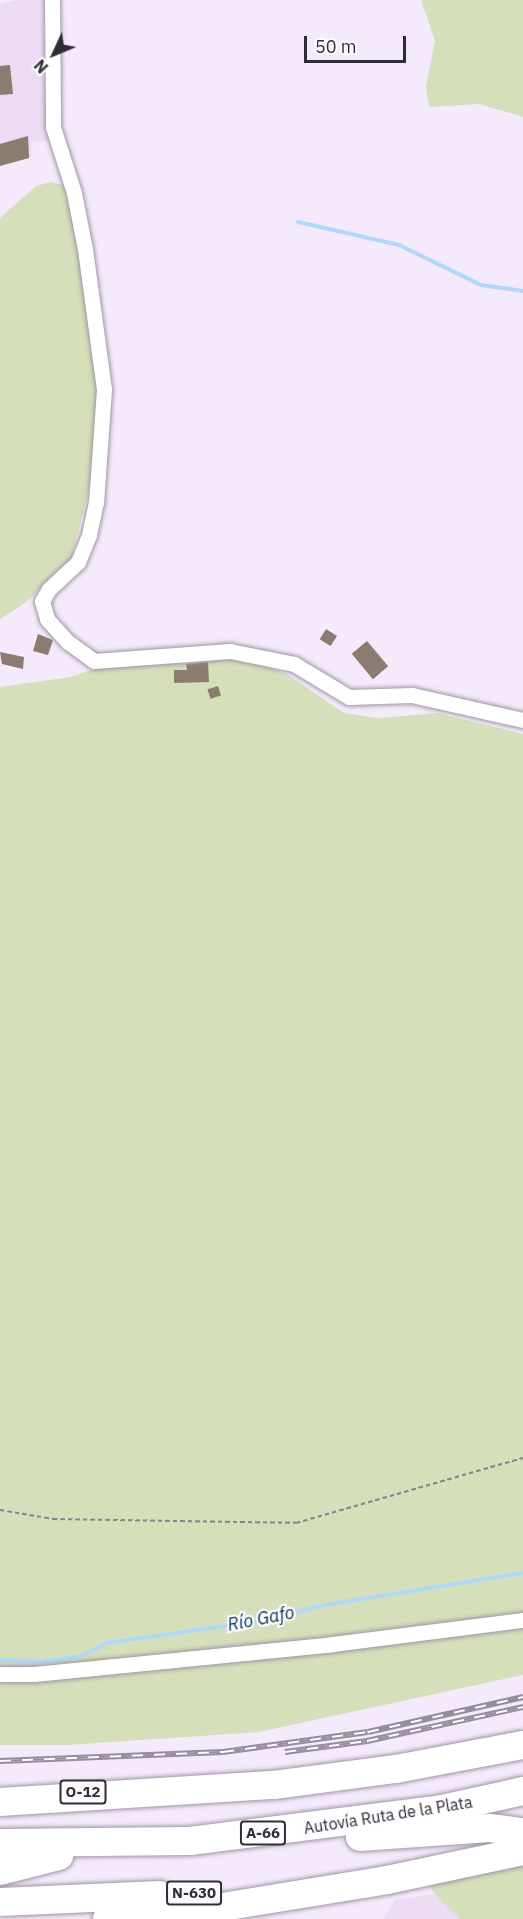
<!DOCTYPE html>
<html>
<head>
<meta charset="utf-8">
<style>
  body { margin:0 }
  #map { position:relative; width:523px; height:1919px; overflow:hidden; background:#f5eafc; font-family:"IBM Plex Sans",sans-serif }
  div>[style] { position:absolute }
  [style*='--x'] { left:calc(var(--x)*1px); top:calc(var(--y)*1px); width:calc(var(--w)*1px); rotate:calc(var(--a)*1deg) }
  .built>* { inset:0; background:#ebdcf4 }
  .green>* { inset:0; background:#d5dfb9 }
  .stream>* { height:4px; margin:-2px; padding:0 2px; transform-origin:2px; border-radius:2px; background:#afd9f9 }
  .building>* { inset:0; background:#8a7c6f; transform-origin:0 0 }
  .path>* { height:2px; margin-top:-1px; transform-origin:0; background:repeating-linear-gradient(90deg,#89828e 0 4.5px,transparent 0 7.5px) }
  .roads { filter:drop-shadow(0 0 2px #9f95a5) drop-shadow(0 0 2px #9f95a5) }
  .street>* { height:15px; margin:-7.5px; padding:0 7.5px; transform-origin:7.5px; border-radius:7.5px; background:#fff }
  .highway>* { height:28px; margin:-14px; padding:0 14px; transform-origin:14px; border-radius:14px; background:#fff }
  .rail>* { height:6px; margin-top:-3px; transform-origin:0; background:repeating-linear-gradient(90deg,#fdfbff 0 11px,#958d9a 0 22px); box-sizing:border-box; border-block:2px solid #958d9a }
  span { translate:-50% -50%; white-space:nowrap; text-align:center; line-height:1.15; -webkit-text-stroke:4.5px #fdfbff; paint-order:stroke }
  .shield-label span { padding:2px 4px; background:#fdfbff; border:2px solid; border-radius:4px; -webkit-text-stroke-width:0 }
  .shield-label { font-size:15px; color:#312d34; font-weight:700 }
  .street-label { font-size:16px; color:#312d34 }
  .water-label { font-size:18px; color:#003654; font-style:italic }
  .north { position:absolute; left:24px; top:24px; width:60px; height:60px; -webkit-text-stroke:4px #fdfbff; paint-order:stroke; rotate:226deg; font-size:16px; font-weight:700; line-height:24px; text-align:center; color:#312d34 }
  .north::after { content:''; display:block; margin:auto; width:21px; height:27px; background:#312d34; clip-path:polygon(50% 0,100% 100%,50% 72%,0 100%) }
  .scale { position:absolute; left:304px; top:36px; width:102px; height:27px; box-sizing:border-box; border:3px solid #312d34; border-top:0; padding-left:8px; font-size:18px; line-height:21px; white-space:nowrap; color:#312d34; -webkit-text-stroke:4px #fdfbff; paint-order:stroke }
</style>
</head>
<body>
<div id="map">
  <div class="built">
    <i style="clip-path:polygon(17px 0,46px 0,44px 37px,52px 141px,31px 142px,31px 157px,0 165px,0 4px)"></i>
    <i style="clip-path:polygon(434px 1894px,460px 1919px,383px 1919px,395px 1900px)"></i>
  </div>
  <div class="green">
    <i style="clip-path:polygon(421px 0,523px 0,523px 117px,479px 104px,429px 107px,426px 86px,435px 41px)"></i>
    <i style="clip-path:polygon(51px 182px,63px 185px,70px 200px,82px 266px,99px 392px,91px 481px,71px 559px,25px 603px,0 619px,0 218px,36px 186px)"></i>
    <i style="clip-path:polygon(177px 654px,250px 660px,288px 675px,344px 713px,378px 718px,437px 713px,523px 734px,523px 1675px,259px 1732px,67px 1745px,0 1745px,0 687px,71px 677px,109px 664px)"></i>
    <i style="clip-path:polygon(523px 1864px,523px 1919px,460px 1919px,434px 1894px,429px 1883px)"></i>
  </div>
  <div class="stream">
    <i style="--x:298;--y:222;--w:104;--a:12.8"></i>
    <i style="--x:399;--y:245;--w:91;--a:26"></i>
    <i style="--x:481;--y:285;--w:42;--a:8.1"></i>
    <i style="--x:0;--y:1660;--w:44;--a:2.6"></i>
    <i style="--x:44;--y:1662;--w:37;--a:-9"></i>
    <i style="--x:81;--y:1656;--w:28;--a:-27"></i>
    <i style="--x:106;--y:1643;--w:156;--a:-8.1"></i>
    <i style="--x:260;--y:1621;--w:67;--a:-13.8"></i>
    <i style="--x:325;--y:1605;--w:201;--a:-9.2"></i>
  </div>
  <div class="building">
    <i style="clip-path:polygon(10px 65px,13px 94px,0 95px,0 66px)"></i>
    <i style="clip-path:polygon(28px 136px,29px 158px,0 166px,0 144px)"></i>
    <i style="left:326px;top:629px;width:13px;height:12px;rotate:32deg"></i>
    <i style="clip-path:polygon(38px 634px,53px 640px,48px 655px,33px 651px)"></i>
    <i style="left:367px;top:641px;width:33px;height:20px;rotate:50deg"></i>
    <i style="clip-path:polygon(0 652px,24px 657px,23px 669px,2px 664px)"></i>
    <i style="clip-path:polygon(208px 662px,209px 682px,174px 683px,174px 670px,187px 670px,186px 664px)"></i>
    <i style="left:218px;top:686px;width:10px;height:11px;rotate:73deg"></i>
  </div>
  <div class="path">
    <i style="--x:0;--y:1510;--w:54;--a:9.6"></i>
    <i style="--x:53;--y:1519;--w:243;--a:0.9"></i>
    <i style="--x:296;--y:1523;--w:236;--a:-16"></i>
  </div>
  <div class="roads">
    <div class="street">
      <i style="--x:52;--y:0;--w:127;--a:89.5"></i>
      <i style="--x:53;--y:127;--w:69;--a:72.3"></i>
      <i style="--x:74;--y:193;--w:57;--a:78.9"></i>
      <i style="--x:85;--y:249;--w:141;--a:82.3"></i>
      <i style="--x:104;--y:389;--w:113;--a:94"></i>
      <i style="--x:96;--y:502;--w:34;--a:102"></i>
      <i style="--x:89;--y:535;--w:29;--a:112"></i>
      <i style="--x:78;--y:562;--w:40;--a:137"></i>
      <i style="--x:49;--y:589;--w:14;--a:120"></i>
      <i style="--x:42;--y:601;--w:19;--a:74"></i>
      <i style="--x:47;--y:619;--w:31;--a:48"></i>
      <i style="--x:68;--y:642;--w:32;--a:36"></i>
      <i style="--x:94;--y:661;--w:136;--a:-4.2"></i>
      <i style="--x:230;--y:651;--w:65;--a:11.5"></i>
      <i style="--x:294;--y:664;--w:64;--a:31"></i>
      <i style="--x:349;--y:697;--w:63;--a:-1.8"></i>
      <i style="--x:412;--y:695;--w:114;--a:12.7"></i>
      <i style="--x:0;--y:1674;--w:34;--a:0"></i>
      <i style="--x:34;--y:1674;--w:300;--a:-5.7"></i>
      <i style="--x:332;--y:1644;--w:193;--a:-7.2"></i>
    </div>
    <div class="highway">
      <i style="--x:0;--y:1802;--w:275;--a:-3.6"></i>
      <i style="--x:274;--y:1785;--w:123;--a:-7.5"></i>
      <i style="--x:396;--y:1769;--w:129;--a:-10.7"></i>
      <i style="--x:360;--y:1837;--w:130;--a:-4"></i>
      <i style="--x:490;--y:1828;--w:33;--a:7"></i>
      <i style="--x:0;--y:1843;--w:190;--a:-0.6"></i>
      <i style="--x:190;--y:1841;--w:254;--a:-7.2"></i>
      <i style="--x:442;--y:1809;--w:83;--a:-12.5"></i>
      <i style="--x:0;--y:1871;--w:61;--a:-14.3"></i>
      <i style="--x:0;--y:1902;--w:160;--a:-2.5"></i>
      <i style="--x:107;--y:1919;--w:103;--a:-5.5"></i>
      <i style="--x:210;--y:1909;--w:179;--a:-9.3"></i>
      <i style="--x:387;--y:1880;--w:139;--a:-12"></i>
    </div>
  </div>
  <div class="rail">
    <i style="--x:285;--y:1752;--w:83;--a:-7.6"></i>
    <i style="--x:367;--y:1741;--w:160;--a:-12.3"></i>
    <i style="--x:0;--y:1761;--w:223;--a:-2.3"></i>
    <i style="--x:223;--y:1752;--w:146;--a:-7.9"></i>
    <i style="--x:368;--y:1732;--w:159;--a:-12.7"></i>
  </div>
  <div class="shield-label">
    <span style="left:83px;top:1792px">O-12</span>
    <span style="left:263px;top:1833px">A-66</span>
    <span style="left:194px;top:1893px">N-630</span>
  </div>
  <div class="street-label">
    <span style="left:388px;top:1815px;rotate:-9deg">Autovía Ruta de la Plata</span>
  </div>
  <div class="water-label">
    <span style="left:261px;top:1619px;rotate:-11deg">Río Gafo</span>
  </div>
  <div class="north">N</div>
  <div class="scale">50 m</div>
</div>
</body>
</html>
